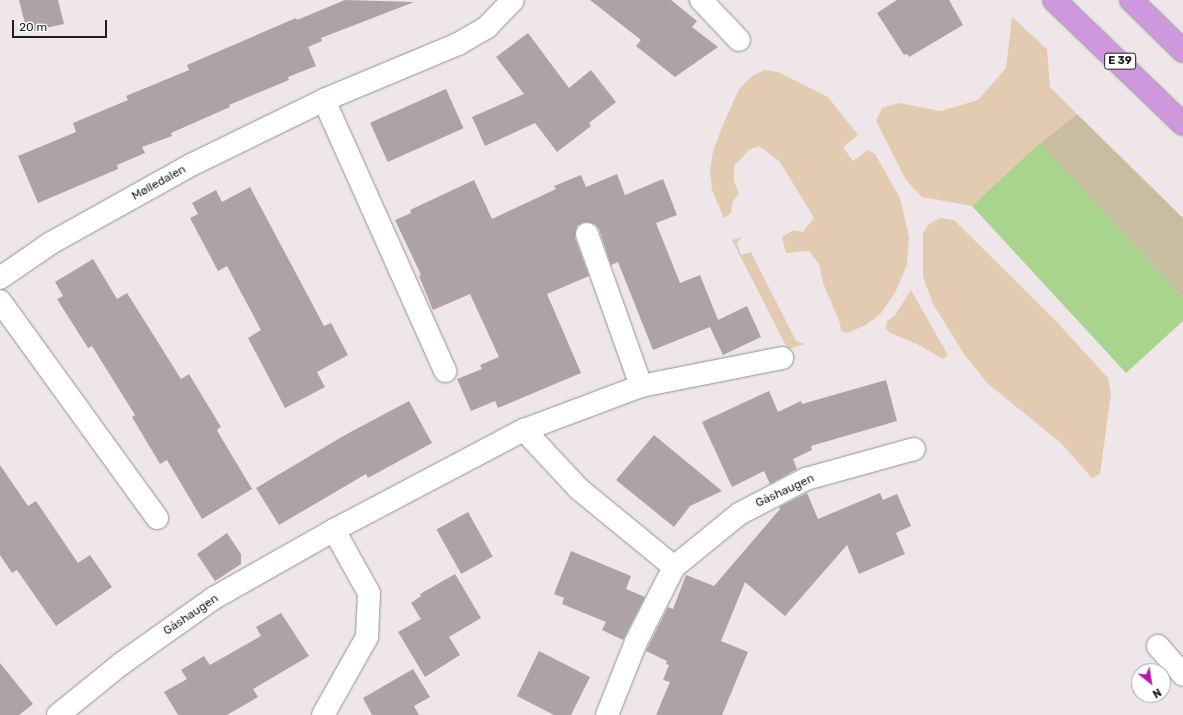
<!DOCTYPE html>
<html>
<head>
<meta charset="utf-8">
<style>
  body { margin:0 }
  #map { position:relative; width:1183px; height:715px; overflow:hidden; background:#efe6e9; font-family:Rubik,sans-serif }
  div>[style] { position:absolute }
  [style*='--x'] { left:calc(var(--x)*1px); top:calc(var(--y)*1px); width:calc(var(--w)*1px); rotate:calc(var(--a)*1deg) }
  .grass>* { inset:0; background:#e3cbb2 }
  .forest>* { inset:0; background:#c9bda0 }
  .pitch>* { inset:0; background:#a9d48e }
  .building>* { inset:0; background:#ada2a8; transform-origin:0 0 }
  .roads { filter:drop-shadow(0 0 1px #939393) drop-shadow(0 0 1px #939393) }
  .minor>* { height:22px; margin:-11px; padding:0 11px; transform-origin:11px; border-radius:11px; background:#fff }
  .highway>* { height:22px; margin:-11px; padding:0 11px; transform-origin:11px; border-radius:11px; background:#cf97dd }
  span { translate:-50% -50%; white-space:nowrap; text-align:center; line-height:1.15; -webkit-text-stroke:3px #fff; paint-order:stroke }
  .shield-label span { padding:1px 3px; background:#fff; border:1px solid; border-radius:3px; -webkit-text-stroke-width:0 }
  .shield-label { font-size:11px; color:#1f1f1f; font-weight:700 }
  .street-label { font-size:12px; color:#1f1f1f }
  .north { position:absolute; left:1131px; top:663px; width:40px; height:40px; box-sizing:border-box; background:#fff; border:1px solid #a5a5a5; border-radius:50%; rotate:150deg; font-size:11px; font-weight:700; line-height:16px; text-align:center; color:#1f1f1f }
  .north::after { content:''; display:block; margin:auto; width:14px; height:18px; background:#b618b6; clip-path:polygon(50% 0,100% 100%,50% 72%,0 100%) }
  .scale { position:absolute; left:12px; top:20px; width:95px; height:18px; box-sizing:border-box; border:2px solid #1f1f1f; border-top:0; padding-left:5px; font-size:12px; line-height:14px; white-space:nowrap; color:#1f1f1f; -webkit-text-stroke:3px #fff; paint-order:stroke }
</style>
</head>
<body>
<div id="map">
  <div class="grass">
    <i style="clip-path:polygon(1012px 17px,1047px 49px,1050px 87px,1077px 114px,972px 206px,922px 197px,906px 180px,876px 121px,882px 108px,899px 103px,941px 111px,978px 100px,1006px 68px)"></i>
    <i style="clip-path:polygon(765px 70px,778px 72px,828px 97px,858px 135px,843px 147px,853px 161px,868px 150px,875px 154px,900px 198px,909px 237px,907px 265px,895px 293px,881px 313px,866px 325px,847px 333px,841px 331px,840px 323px,823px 283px,819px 264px,809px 251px,786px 253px,782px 237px,794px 230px,803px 232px,814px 218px,780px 162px,759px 146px,749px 150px,734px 166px,734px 181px,739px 194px,733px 201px,731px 213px,724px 218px,712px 190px,710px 171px,713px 151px,725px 120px,739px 89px,752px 76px)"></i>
    <i style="clip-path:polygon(940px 218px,954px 220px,1055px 320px,1108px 378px,1111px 394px,1100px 474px,1092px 478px,1061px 443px,987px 383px,964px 354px,933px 304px,923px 277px,923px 233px,929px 224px)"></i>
    <i style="clip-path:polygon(742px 237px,737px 243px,741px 255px,751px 252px,796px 341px,804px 344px,789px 349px,784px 342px,732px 240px)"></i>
    <i style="clip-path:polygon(911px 290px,948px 355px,943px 359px,917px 344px,890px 333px,886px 329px,887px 321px,895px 315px)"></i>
  </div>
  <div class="forest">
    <i style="clip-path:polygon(1077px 114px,1183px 218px,1183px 298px,1040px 144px)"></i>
  </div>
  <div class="pitch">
    <i style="clip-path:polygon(1040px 143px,1183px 298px,1183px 321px,1126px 373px,972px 206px)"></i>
  </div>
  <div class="building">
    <i style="clip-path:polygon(19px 0,58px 0,64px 24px,27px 32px)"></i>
    <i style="clip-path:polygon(345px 0,414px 2px,321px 38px,322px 41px,308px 47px,316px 66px,288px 77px,289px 80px,229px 105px,230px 107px,171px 133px,172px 136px,142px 147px,145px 153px,117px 165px,118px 169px,38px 203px,18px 156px,76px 132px,73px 123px,128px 100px,126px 96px,189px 70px,187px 65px,296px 18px,297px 20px)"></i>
    <i style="clip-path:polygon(590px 0,671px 0,697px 21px,692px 27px,718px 47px,675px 77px,636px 46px,641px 40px)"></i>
    <i style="clip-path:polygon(897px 0,949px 0,963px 25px,909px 57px,907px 54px,904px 55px,877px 13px)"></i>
    <i style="clip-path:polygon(528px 33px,569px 88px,591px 70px,616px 102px,589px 123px,591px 126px,557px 152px,535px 123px,485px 146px,472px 117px,524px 94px,496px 57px)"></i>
    <i style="left:446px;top:89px;width:43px;height:83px;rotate:66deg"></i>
    <i style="clip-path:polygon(617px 174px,625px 195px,663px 179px,677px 215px,656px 223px,680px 283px,700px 275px,718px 320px,747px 306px,761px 337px,723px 355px,710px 327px,653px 350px,618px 262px,611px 265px,599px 229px,595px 224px,583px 222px,577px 226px,575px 238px,589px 276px,547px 294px,581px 373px,498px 408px,495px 401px,471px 411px,457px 379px,482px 369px,480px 365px,499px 357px,470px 294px,433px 310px,419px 276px,421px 275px,395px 220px,411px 213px,410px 210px,474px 180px,492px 219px,556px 189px,554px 186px,581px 175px,586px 187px)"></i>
    <i style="clip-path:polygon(250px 187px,324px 326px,331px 323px,348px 355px,317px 372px,325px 387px,285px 408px,248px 338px,261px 330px,227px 266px,218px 271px,190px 218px,198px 214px,192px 203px,216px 190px,222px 202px)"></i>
    <i style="clip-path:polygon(93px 259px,117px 299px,127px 293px,181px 379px,189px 374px,221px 427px,217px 430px,222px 439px,252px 489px,202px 519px,167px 460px,160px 464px,132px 417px,135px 415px,92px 346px,88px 348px,57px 299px,63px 296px,55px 282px)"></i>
    <i style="clip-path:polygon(886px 380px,897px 421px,811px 446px,812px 450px,793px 459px,797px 469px,770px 484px,764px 471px,732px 487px,702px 422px,769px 391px,778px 412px,801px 401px,802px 404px)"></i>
    <i style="clip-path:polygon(409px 401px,432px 443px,368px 478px,366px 474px,279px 525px,256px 488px,345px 435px)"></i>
    <i style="clip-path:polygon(654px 435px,722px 491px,690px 506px,674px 527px,616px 480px)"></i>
    <i style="clip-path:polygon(0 465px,28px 506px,36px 501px,78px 563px,90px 555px,112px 587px,56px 626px,17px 570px,12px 573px,0 555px)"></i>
    <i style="clip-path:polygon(807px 493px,818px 519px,880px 493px,883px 500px,897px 494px,911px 526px,896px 533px,905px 554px,859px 574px,847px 545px,785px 616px,745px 582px,721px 641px,748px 652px,722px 715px,656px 715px,670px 682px,663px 680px,669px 665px,666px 664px,667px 661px,646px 651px,668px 607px,673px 609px,686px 575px,714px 586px,780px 509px,779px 507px)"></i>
    <i style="left:468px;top:512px;width:51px;height:36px;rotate:61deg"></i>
    <i style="clip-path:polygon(227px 533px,241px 554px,241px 564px,215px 581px,197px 554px)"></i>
    <i style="clip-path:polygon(571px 551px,631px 576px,626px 589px,645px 597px,623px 640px,602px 630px,606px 622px,562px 604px,564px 598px,554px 594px)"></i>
    <i style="clip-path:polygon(455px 574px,481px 618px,449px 637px,460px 655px,425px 677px,398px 632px,421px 619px,411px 603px,421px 596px,420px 594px)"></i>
    <i style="clip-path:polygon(281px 613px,309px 656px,253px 689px,258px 697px,227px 715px,178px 715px,164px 692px,187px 679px,181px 670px,204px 656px,210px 665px,261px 636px,256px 627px)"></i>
    <i style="clip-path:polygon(539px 651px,590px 677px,571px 715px,554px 715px,517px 696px)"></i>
    <i style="clip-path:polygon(0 663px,33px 704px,19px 715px,0 715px)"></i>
    <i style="clip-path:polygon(413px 669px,430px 697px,414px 706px,419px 715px,372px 715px,363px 698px)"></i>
  </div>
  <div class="roads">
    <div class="minor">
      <i style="--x:701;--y:0;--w:55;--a:46.5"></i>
      <i style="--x:324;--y:100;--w:297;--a:65.9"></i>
      <i style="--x:587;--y:234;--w:161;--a:70.4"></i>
      <i style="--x:0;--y:278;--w:62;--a:-34.5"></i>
      <i style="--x:51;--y:243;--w:162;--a:-29.1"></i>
      <i style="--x:193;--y:164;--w:146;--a:-26"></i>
      <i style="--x:324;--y:100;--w:145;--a:-22.7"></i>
      <i style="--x:458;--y:44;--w:34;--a:-30"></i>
      <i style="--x:487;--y:27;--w:37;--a:-46"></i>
      <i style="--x:0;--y:301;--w:268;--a:54.1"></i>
      <i style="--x:524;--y:430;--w:81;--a:47"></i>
      <i style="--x:579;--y:489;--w:123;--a:39.4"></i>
      <i style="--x:1158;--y:646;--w:38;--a:49"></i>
      <i style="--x:58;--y:715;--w:81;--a:-39"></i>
      <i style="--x:121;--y:664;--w:114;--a:-35.4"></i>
      <i style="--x:214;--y:598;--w:138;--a:-29.5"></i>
      <i style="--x:334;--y:530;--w:215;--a:-27.8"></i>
      <i style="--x:524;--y:430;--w:125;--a:-20.6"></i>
      <i style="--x:641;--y:386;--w:144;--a:-11.2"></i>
      <i style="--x:323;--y:715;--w:90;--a:-60.6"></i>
      <i style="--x:367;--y:637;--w:44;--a:-87.4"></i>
      <i style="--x:369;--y:593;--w:72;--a:-119.1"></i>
      <i style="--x:607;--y:715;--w:79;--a:-68.3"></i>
      <i style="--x:636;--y:642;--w:84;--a:-63.1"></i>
      <i style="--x:674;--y:567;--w:84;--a:-39.2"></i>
      <i style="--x:739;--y:514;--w:76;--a:-27.6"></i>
      <i style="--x:806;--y:479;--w:112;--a:-15.5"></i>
    </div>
    <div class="highway">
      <i style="--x:1054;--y:0;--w:179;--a:43.9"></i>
      <i style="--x:1131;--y:0;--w:73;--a:44.4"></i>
    </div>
  </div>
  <div class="shield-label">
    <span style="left:1120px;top:61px">E 39</span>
  </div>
  <div class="street-label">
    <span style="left:159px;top:183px;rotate:-29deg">Mølledalen</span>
    <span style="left:785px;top:491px;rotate:-25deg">Gåshaugen</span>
    <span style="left:191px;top:615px;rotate:-34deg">Gåshaugen</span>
  </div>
  <div class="north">N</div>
  <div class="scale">20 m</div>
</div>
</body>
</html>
